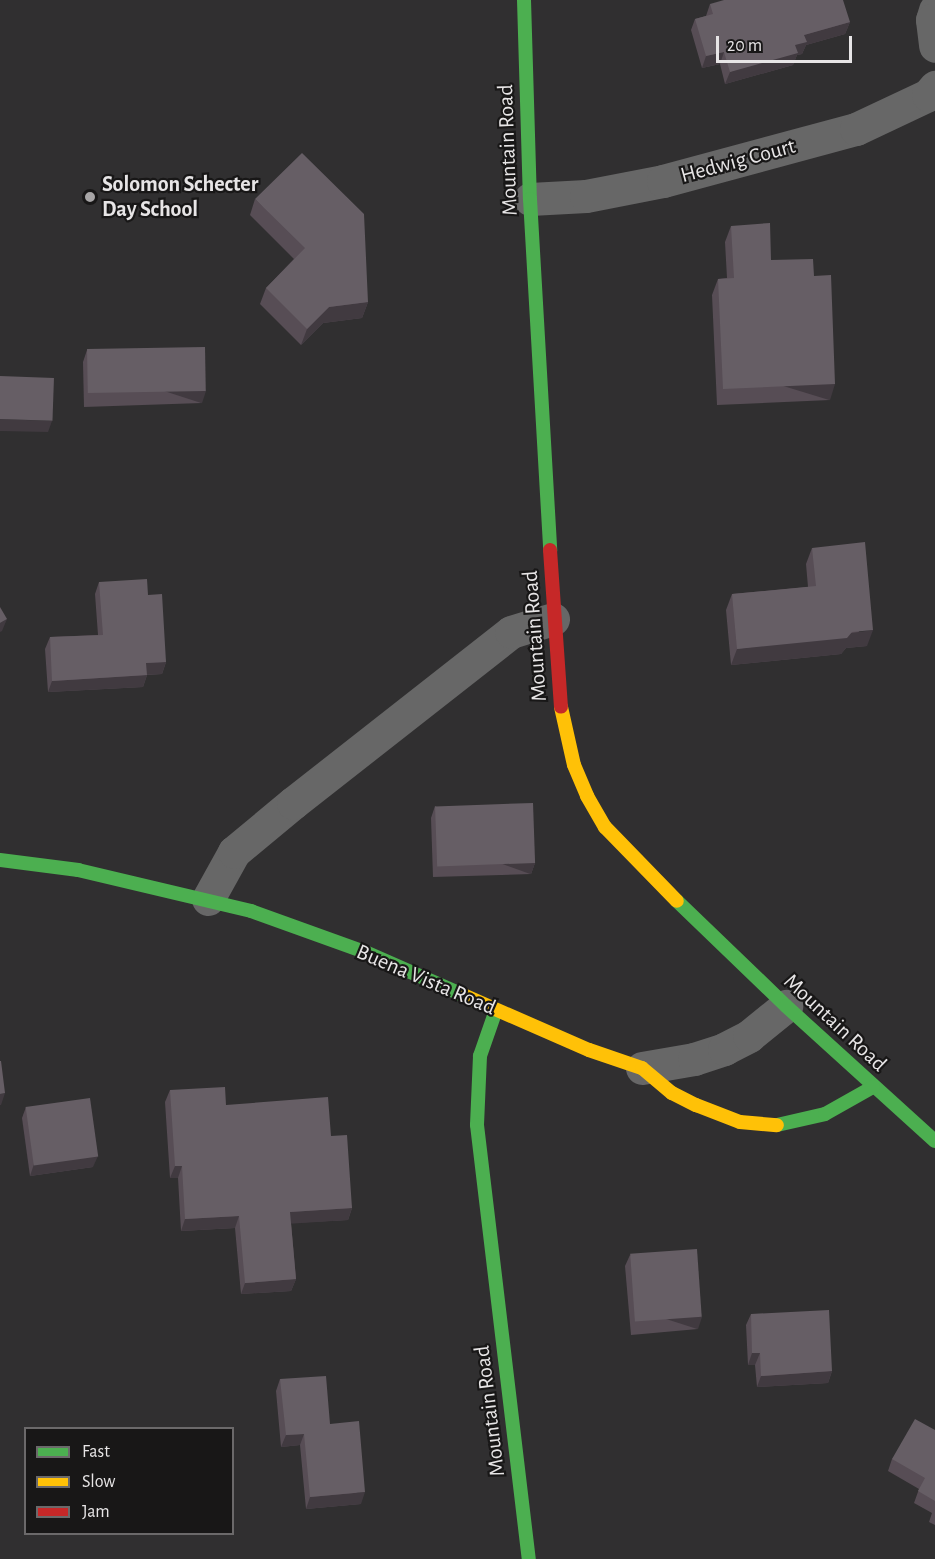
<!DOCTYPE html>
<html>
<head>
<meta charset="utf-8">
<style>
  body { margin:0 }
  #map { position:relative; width:935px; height:1559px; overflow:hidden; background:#302f30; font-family:"Alegreya Sans",sans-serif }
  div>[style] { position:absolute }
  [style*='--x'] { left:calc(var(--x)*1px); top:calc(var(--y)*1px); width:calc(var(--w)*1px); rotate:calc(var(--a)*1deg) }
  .street>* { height:33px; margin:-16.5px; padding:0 16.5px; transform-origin:16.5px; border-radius:16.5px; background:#676767 }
  .fast>* { height:14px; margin:-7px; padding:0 7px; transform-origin:7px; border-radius:7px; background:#4caf50 }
  .slow>* { height:14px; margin:-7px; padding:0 7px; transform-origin:7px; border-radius:7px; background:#ffc107 }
  .jam>* { height:14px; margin:-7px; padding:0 7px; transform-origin:7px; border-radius:7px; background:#c62828 }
  .wall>* { inset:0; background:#574d55 }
  .shaded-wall>* { inset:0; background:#413a40; transform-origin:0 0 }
  .building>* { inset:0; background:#665e65; transform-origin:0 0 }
  .dots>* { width:16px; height:16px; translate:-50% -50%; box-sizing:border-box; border:3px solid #181717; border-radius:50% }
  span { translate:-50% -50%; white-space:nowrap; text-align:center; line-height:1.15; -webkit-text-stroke:4.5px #181717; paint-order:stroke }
  .street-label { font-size:22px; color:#e7e5e6 }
  .poi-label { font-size:22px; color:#e7e5e6; font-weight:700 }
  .left { translate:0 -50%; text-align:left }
  .legend { position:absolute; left:24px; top:1427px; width:210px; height:108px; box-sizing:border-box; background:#181717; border:2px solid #6b696a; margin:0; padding:8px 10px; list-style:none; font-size:18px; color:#e7e5e6 }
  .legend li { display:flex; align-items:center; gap:12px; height:30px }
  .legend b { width:30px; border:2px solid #6b696a }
  .scale { position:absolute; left:716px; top:36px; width:136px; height:27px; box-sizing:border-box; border:3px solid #e7e5e6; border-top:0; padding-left:8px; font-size:18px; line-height:21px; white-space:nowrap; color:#e7e5e6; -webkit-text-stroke:4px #181717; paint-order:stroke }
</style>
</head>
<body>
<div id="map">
  <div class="street">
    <i style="--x:935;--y:10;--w:10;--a:107"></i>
    <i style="--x:932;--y:20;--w:26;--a:83"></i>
    <i style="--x:530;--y:199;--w:56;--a:-3.1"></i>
    <i style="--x:586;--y:196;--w:78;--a:-11"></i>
    <i style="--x:663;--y:181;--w:200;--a:-15.1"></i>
    <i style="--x:856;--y:129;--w:80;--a:-25.3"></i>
    <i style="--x:928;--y:95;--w:11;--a:-49"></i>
    <i style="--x:208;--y:899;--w:54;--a:-61"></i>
    <i style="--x:234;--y:852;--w:77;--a:-39.7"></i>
    <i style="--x:293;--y:803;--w:277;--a:-38.1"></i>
    <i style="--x:511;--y:632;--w:44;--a:-17.2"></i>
    <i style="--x:642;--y:1068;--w:53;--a:-9.8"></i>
    <i style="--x:694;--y:1059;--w:32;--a:-18"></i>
    <i style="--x:724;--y:1049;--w:28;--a:-27"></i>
    <i style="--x:749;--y:1036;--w:48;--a:-39"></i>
  </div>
  <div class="fast">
    <i style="--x:524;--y:0;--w:199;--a:88.3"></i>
    <i style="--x:530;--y:199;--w:352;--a:86.7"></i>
    <i style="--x:0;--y:860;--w:79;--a:7.3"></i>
    <i style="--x:78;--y:870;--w:178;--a:13.3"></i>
    <i style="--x:251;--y:911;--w:121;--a:19.8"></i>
    <i style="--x:365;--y:952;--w:107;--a:23.7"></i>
    <i style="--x:677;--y:901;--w:151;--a:43.9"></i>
    <i style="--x:786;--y:1006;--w:201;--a:42.2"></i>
    <i style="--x:496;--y:1010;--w:49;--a:109.2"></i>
    <i style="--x:480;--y:1056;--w:69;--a:92.5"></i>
    <i style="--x:477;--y:1125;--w:437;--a:83.2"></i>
    <i style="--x:777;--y:1125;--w:49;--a:-12.9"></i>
    <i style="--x:825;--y:1114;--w:55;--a:-29.4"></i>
  </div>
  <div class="slow">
    <i style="--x:561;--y:707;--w:59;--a:77.4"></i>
    <i style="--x:574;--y:765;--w:34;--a:67"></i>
    <i style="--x:587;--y:796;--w:36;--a:60"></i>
    <i style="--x:605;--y:827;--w:103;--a:45.8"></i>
    <i style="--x:463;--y:995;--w:137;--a:23.6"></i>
    <i style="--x:589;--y:1050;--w:56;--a:18.8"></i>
    <i style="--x:642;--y:1068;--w:39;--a:40"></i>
    <i style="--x:672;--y:1093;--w:27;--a:27"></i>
    <i style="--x:696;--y:1105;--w:47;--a:21.1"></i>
    <i style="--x:740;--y:1122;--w:37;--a:5"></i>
  </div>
  <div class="jam">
    <i style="--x:550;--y:550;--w:157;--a:86"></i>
  </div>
  <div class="wall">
    <i style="clip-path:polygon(710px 4px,850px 22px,845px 34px,806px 45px,802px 54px,797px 55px,793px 65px,725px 84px,720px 64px,702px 68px,691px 30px,695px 19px,706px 16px)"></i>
    <i style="clip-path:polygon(255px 199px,368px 302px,362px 318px,323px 323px,301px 345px,260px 304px,266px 288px,294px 259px,250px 215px)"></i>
    <i style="clip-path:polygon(731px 226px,771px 260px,814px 276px,830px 400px,717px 405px,712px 295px,718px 279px,727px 278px,725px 242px)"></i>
    <i style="clip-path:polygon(87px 350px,202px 403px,84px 407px,83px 362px)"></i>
    <i style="clip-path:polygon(812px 548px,867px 646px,846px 648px,841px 654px,731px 665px,726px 610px,732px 594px,808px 587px,806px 564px)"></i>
    <i style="clip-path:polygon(99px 582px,148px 595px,166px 662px,162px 674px,147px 675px,143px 687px,48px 692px,45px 649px,50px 637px,98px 635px,95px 594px)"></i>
    <i style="clip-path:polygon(435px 806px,535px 863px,531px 874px,433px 877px,431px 818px)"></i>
    <i style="clip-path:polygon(170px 1090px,226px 1105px,331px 1136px,352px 1208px,348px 1220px,291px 1223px,296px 1279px,291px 1291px,241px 1294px,235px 1228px,181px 1231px,178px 1178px,170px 1178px,165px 1102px)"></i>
    <i style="clip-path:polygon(26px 1107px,93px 1167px,30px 1176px,22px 1118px)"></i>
    <i style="clip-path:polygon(630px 1255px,698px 1329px,631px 1335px,625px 1266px)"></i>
    <i style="clip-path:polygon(751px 1314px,832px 1371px,828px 1383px,757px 1387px,755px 1365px,748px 1365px,746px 1325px)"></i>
    <i style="clip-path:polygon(280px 1379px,330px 1424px,361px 1504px,306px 1509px,300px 1445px,281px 1447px,276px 1391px)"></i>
    <i style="clip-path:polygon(935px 1430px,935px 1525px,929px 1522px,932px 1513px,914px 1503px,919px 1489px,888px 1471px,892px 1459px)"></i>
  </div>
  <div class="shaded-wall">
    <i style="clip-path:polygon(850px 22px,845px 34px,806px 45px,802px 54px,797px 55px,793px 65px,725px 84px,730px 72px,795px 45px,804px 35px)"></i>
    <i style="clip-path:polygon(724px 52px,720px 64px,702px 68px,706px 56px)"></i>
    <i style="clip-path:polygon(368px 302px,362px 318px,323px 323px,301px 345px,307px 329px,329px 307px)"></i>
    <i style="left:835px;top:384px;width:17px;height:112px;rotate:107deg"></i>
    <i style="left:206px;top:391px;width:13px;height:117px;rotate:108deg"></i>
    <i style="clip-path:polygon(0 419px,52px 421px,48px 432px,0 431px)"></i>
    <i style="clip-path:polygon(7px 619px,2px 631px,0 632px,0 623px)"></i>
    <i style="clip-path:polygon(873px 630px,867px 646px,846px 648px,841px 654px,731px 665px,737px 649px)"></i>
    <i style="clip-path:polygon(166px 662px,162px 674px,142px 675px,146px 663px)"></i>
    <i style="clip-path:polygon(147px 675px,143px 687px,48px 692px,52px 681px)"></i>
    <i style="left:535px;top:863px;width:12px;height:97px;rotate:110deg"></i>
    <i style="clip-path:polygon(5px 1093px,1px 1105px,0 1105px,0 1094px)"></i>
    <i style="clip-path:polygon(98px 1156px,93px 1167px,30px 1176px,34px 1164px)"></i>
    <i style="clip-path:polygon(175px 1166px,182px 1166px,178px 1178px,170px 1178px)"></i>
    <i style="clip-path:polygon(352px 1208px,348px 1220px,286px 1224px,290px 1212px)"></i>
    <i style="clip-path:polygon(239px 1216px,235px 1228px,181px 1231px,185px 1219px)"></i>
    <i style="clip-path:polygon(296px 1279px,291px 1291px,241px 1294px,245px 1283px)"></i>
    <i style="left:702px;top:1317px;width:13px;height:67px;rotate:108deg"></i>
    <i style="clip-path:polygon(752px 1353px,760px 1353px,755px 1365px,748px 1365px)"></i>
    <i style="clip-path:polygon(832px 1371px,828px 1383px,757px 1387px,761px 1376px)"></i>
    <i style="clip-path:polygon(304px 1434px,300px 1445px,281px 1447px,286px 1435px)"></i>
    <i style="clip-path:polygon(365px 1492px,361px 1504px,306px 1509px,310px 1497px)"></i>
  </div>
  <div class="building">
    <i style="clip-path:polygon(724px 0,843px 0,850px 22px,804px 35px,807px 42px,795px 45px,798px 53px,730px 72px,724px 52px,706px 56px,695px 19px,713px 14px,710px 4px)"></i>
    <i style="clip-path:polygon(302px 153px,364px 214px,368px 302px,329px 307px,307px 329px,266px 288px,305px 248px,255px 199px)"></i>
    <i style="clip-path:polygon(770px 223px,771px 260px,813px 259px,814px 276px,831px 275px,835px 384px,723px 389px,718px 279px,734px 278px,731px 226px)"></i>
    <i style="left:205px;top:347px;width:44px;height:118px;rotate:89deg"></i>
    <i style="left:0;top:376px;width:54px;height:43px;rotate:2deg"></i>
    <i style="clip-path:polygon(865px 542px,873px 630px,852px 632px,847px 638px,737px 649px,732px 594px,816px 586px,812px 548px)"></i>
    <i style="clip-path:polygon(147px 579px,148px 595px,162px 594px,166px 662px,146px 663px,147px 675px,52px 681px,50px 637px,103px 635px,99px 582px)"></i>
    <i style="clip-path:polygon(0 607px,7px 619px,0 623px)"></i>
    <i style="left:533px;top:803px;width:60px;height:98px;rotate:88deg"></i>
    <i style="clip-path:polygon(0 1061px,1px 1061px,5px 1093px,0 1094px)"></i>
    <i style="clip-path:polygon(225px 1087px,226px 1105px,328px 1097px,331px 1136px,347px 1135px,352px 1208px,290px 1212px,296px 1279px,245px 1283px,239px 1216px,185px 1219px,182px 1166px,175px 1166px,170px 1090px)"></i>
    <i style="left:90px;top:1098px;width:59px;height:65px;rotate:82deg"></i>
    <i style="left:697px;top:1249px;width:68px;height:67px;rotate:86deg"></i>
    <i style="clip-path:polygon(829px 1310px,832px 1371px,761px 1376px,760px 1353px,752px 1353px,751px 1314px)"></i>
    <i style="clip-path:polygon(326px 1376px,330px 1424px,359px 1421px,365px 1492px,310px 1497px,304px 1434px,286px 1435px,280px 1379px)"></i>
    <i style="clip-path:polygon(915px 1419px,935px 1430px,935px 1501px,918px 1491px,925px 1478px,892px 1459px)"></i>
  </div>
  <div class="dots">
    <i style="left:90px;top:197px;background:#a7a5a6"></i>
  </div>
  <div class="street-label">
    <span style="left:508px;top:150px;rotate:-92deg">Mountain Road</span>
    <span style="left:738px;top:161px;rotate:-15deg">Hedwig Court</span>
    <span style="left:535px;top:636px;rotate:-94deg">Mountain Road</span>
    <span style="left:426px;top:980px;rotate:23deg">Buena Vista Road</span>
    <span style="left:835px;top:1023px;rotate:43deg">Mountain Road</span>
    <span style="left:490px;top:1411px;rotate:-97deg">Mountain Road</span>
  </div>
  <div class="poi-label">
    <span class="left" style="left:102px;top:197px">Solomon Schecter<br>Day School</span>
  </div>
  <ul class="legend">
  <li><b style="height:8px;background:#4caf50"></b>Fast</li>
  <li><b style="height:8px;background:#ffc107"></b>Slow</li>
  <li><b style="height:8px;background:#c62828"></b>Jam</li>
  </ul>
  <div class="scale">20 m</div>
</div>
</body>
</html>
